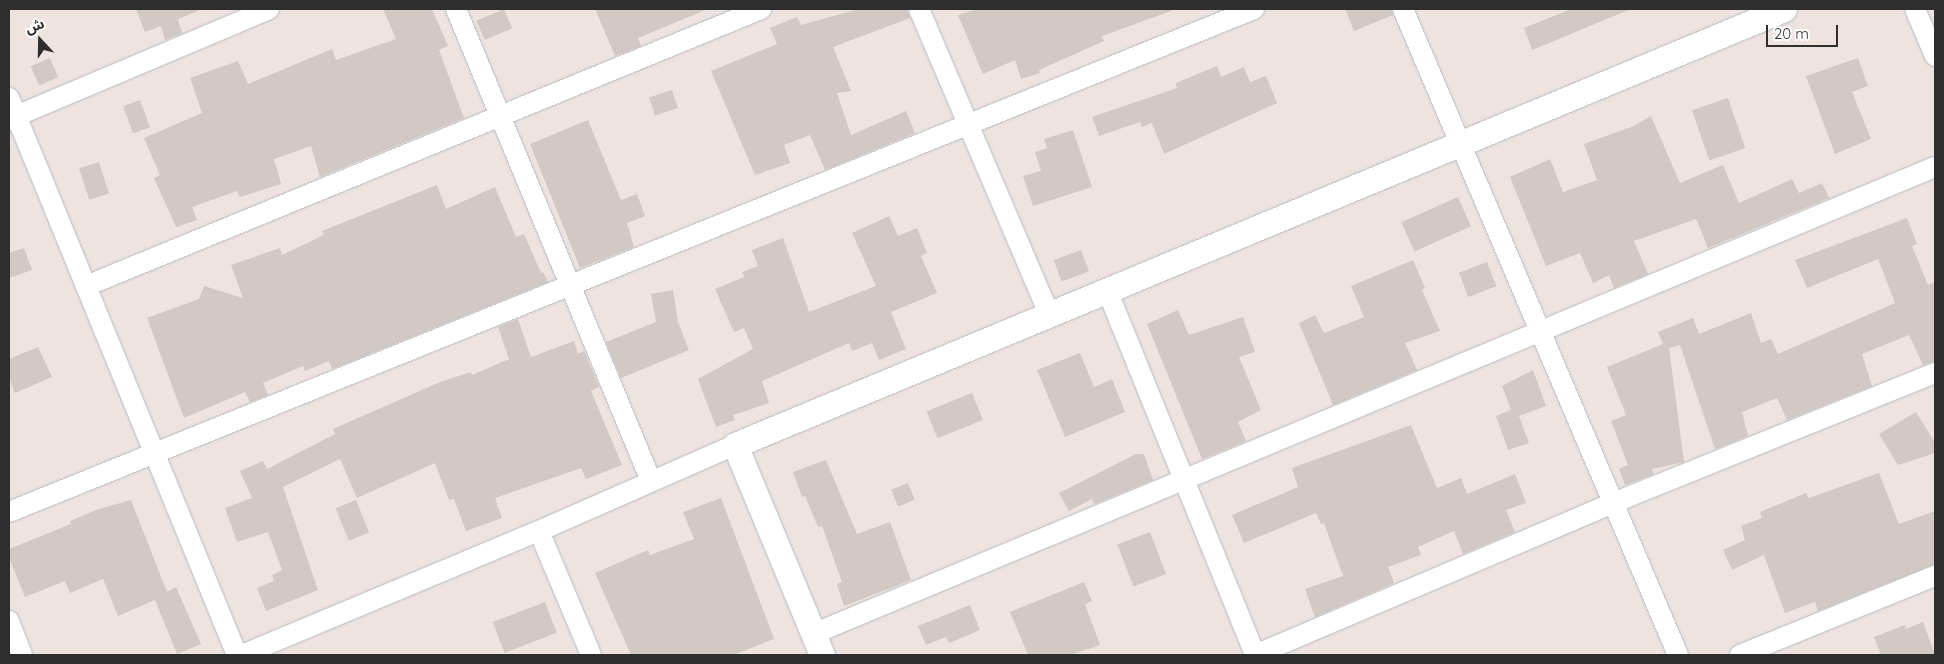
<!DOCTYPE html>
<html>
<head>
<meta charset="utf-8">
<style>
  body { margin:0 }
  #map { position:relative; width:1944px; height:664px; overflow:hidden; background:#efe3e0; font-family:Quicksand,"Noto Sans Arabic",sans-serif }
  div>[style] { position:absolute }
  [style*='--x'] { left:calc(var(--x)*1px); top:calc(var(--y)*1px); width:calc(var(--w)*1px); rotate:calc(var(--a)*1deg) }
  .building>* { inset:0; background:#d2c8c4; transform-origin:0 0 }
  .roads { filter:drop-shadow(0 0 1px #b4bcc1) drop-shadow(0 0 1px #b4bcc1) }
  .minor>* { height:20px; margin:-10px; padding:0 10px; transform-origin:10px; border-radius:10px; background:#fff }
  .tertiary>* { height:25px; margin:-12.5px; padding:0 12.5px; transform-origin:12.5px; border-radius:12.5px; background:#fff }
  span { translate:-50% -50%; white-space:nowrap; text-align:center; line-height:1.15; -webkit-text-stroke:4px #fff; paint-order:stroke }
  .frame { position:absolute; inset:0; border:10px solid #2e2e2e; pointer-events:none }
  .north { position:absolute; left:15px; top:15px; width:50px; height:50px; -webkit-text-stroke:4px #fff; paint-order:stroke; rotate:339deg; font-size:14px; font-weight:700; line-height:20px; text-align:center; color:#2e2e2e }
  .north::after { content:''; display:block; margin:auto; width:18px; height:22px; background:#2e2e2e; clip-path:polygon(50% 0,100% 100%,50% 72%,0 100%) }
  .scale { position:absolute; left:1766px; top:25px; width:72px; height:22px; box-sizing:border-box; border:2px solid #2e2e2e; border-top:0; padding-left:6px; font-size:15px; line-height:18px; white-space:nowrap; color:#2e2e2e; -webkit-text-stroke:4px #fff; paint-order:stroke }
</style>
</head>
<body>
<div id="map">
  <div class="building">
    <i style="clip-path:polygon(136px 9px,202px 9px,178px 19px,182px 33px,165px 40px,161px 26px,145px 32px)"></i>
    <i style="clip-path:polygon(383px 9px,432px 9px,448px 46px,439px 50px,464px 118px,320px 177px,311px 146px,274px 159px,281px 184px,240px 197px,237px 191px,192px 207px,197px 220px,176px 227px,154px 178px,160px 175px,144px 138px,202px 113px,190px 78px,238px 61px,248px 84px,332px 49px,336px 60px,396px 39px)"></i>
    <i style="left:504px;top:9px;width:21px;height:30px;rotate:67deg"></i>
    <i style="clip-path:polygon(595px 9px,708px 9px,638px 38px,641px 46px,615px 56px)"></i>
    <i style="clip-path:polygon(859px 9px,907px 9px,910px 18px,833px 47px,851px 91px,837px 93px,851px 135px,906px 111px,915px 133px,825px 170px,810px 135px,784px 145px,790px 163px,755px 175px,711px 71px,777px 44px,770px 28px,797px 17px,801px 25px)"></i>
    <i style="clip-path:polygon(977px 9px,1171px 9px,1171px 11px,1102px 36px,1104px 41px,1039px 70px,1040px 73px,1021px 79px,1015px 60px,983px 74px,958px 15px)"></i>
    <i style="clip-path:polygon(1345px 9px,1391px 9px,1393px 15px,1354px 31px)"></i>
    <i style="clip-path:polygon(1571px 9px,1631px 9px,1532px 50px,1524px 28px)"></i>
    <i style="left:50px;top:58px;width:21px;height:21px;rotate:67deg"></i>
    <i style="clip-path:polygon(1858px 58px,1868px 86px,1852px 92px,1871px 139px,1835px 154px,1806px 76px)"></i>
    <i style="clip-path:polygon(1217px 66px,1221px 77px,1244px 67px,1250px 82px,1266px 76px,1277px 103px,1164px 154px,1152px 123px,1142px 127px,1140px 122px,1099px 136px,1092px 117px,1177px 88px,1176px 83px)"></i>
    <i style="left:672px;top:90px;width:19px;height:24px;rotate:72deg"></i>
    <i style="left:1728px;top:98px;width:53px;height:38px;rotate:71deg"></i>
    <i style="left:140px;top:100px;width:29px;height:18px;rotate:70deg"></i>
    <i style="clip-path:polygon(1651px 116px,1680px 183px,1723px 165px,1739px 203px,1792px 179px,1799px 193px,1822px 183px,1829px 198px,1708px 248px,1696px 219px,1634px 241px,1648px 274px,1614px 288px,1609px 275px,1593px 283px,1580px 253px,1546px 266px,1510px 177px,1550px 159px,1563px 192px,1597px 180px,1584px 144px,1634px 126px)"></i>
    <i style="clip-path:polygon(588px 120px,621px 200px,637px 194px,645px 216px,627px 223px,634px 247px,580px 268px,530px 144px)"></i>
    <i style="clip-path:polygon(1073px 130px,1092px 187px,1033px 206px,1023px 176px,1041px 171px,1035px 152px,1047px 148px,1044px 139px)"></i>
    <i style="left:99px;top:162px;width:33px;height:21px;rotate:72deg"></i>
    <i style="clip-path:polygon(437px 185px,446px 209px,495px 187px,516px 237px,524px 234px,541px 273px,543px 272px,548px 282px,332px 369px,329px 361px,305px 371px,303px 366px,263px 383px,268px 395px,250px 402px,245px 392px,184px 418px,147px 318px,199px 299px,204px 286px,243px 298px,231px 265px,280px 248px,282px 255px,324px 235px,322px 231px)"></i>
    <i style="left:1458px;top:197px;width:32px;height:62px;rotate:66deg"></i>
    <i style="clip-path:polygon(889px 216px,898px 236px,917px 228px,927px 253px,921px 256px,937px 293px,891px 312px,906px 349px,879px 360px,872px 343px,852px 351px,849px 343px,762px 381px,769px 403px,733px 415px,735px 420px,716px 427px,698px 379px,753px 349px,744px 328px,734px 332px,715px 289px,744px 277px,742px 272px,758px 266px,752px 250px,783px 238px,809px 312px,876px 286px,852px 233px)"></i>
    <i style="clip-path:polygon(1907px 218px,1917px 244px,1912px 246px,1928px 285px,1935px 282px,1935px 361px,1923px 365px,1909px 335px,1862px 354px,1872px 386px,1787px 420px,1777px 398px,1742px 412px,1748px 436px,1715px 449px,1680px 345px,1669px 348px,1684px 462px,1652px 469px,1654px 474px,1625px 485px,1619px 469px,1628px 465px,1611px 421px,1626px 415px,1607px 367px,1663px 344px,1658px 332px,1693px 318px,1699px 334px,1751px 313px,1761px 343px,1771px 339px,1778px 354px,1895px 303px,1878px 259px,1807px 288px,1795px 260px)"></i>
    <i style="clip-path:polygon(24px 248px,32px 270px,9px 278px,9px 253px)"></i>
    <i style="left:1081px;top:250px;width:23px;height:29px;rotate:70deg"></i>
    <i style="clip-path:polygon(1413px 260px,1425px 288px,1422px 290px,1440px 331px,1405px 343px,1417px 370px,1333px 405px,1299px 323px,1315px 315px,1324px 333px,1364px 317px,1351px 286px)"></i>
    <i style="left:1487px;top:262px;width:26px;height:30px;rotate:69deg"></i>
    <i style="clip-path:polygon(673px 290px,678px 322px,689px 350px,621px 378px,606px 342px,656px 322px,651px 294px)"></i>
    <i style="clip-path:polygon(1178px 310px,1189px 335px,1243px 317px,1255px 352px,1239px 357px,1261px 410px,1238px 422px,1246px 441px,1202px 459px,1147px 324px)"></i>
    <i style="clip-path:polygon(518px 319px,531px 357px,574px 341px,578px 354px,584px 351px,599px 387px,591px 391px,622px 465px,586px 479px,581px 468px,495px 498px,502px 518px,466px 531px,454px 499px,449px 500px,435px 463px,357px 498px,340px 459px,283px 487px,318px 590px,266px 611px,257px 588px,274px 581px,272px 575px,282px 570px,268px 532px,237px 542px,225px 508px,252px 498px,240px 471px,263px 461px,267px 469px,335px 434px,333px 429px,440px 382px,471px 372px,472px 375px,509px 359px,498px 327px)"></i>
    <i style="clip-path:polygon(38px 347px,52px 377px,15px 393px,9px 378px,9px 359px)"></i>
    <i style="clip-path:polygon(1080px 353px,1094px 387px,1112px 379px,1125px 412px,1065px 437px,1037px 370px)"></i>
    <i style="clip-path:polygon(1533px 370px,1546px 406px,1519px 416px,1529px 443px,1508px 450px,1496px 416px,1511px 410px,1502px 386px)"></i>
    <i style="left:972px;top:393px;width:29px;height:49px;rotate:68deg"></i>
    <i style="clip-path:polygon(1916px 412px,1935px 443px,1935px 453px,1898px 465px,1879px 434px)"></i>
    <i style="clip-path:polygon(1411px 425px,1437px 488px,1461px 478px,1467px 494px,1515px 474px,1526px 503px,1506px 510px,1515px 532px,1463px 554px,1454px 531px,1418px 547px,1421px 555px,1388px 567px,1394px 583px,1315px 617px,1305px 589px,1343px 576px,1324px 523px,1321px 524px,1316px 513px,1244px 543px,1232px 515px,1298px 487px,1292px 468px)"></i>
    <i style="clip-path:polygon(1136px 454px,1144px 454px,1153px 480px,1094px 504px,1092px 499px,1069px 511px,1059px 493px)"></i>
    <i style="clip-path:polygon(826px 460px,857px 534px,890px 522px,911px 580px,844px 606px,837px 584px,842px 582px,822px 526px,818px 527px,805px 496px,802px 497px,793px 472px)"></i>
    <i style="clip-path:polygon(1879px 473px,1899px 524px,1935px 511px,1935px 564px,1818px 611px,1815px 602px,1785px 613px,1764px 555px,1732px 570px,1723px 550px,1745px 540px,1741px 526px,1762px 518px,1760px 512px,1806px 493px,1809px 498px)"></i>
    <i style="left:908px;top:483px;width:18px;height:18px;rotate:68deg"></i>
    <i style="clip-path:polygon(721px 498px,774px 639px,734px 655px,631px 655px,595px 573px,648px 550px,650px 555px,694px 539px,683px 512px)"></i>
    <i style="clip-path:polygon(131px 500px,167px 592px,176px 587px,201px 644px,177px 654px,155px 600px,118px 616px,103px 579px,70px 593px,65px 581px,25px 597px,9px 558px,9px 549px,71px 524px,70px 521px,96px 510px)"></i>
    <i style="left:356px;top:500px;width:35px;height:22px;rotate:68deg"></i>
    <i style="left:1150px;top:532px;width:45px;height:35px;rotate:69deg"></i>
    <i style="clip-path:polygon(1084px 582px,1092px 601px,1085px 604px,1100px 645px,1070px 655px,1028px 655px,1010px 612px)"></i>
    <i style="left:545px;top:602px;width:33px;height:56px;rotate:69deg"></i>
    <i style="clip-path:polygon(970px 605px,980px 630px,949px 643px,946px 637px,926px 645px,918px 626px)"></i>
    <i style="clip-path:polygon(1923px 622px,1935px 655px,1881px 655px,1874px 637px,1905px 625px,1906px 629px)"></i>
  </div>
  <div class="roads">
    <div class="minor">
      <i style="--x:456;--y:9;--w:511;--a:67.55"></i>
      <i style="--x:919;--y:9;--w:332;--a:66.9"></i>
      <i style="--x:1403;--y:9;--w:702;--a:66.94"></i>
      <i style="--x:1915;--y:9;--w:51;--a:66.9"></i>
      <i style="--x:9;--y:98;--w:602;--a:67.74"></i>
      <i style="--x:9;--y:119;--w:282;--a:-22.9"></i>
      <i style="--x:86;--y:286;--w:730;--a:-22.31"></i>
      <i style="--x:1107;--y:290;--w:394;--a:67.9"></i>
      <i style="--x:9;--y:512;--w:1343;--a:-22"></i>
      <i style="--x:539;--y:531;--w:134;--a:67.2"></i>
      <i style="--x:9;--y:621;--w:36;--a:69"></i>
      <i style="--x:813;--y:634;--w:1215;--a:-22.6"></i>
      <i style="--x:242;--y:655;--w:322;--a:-22.7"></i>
      <i style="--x:539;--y:531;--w:214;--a:-23.7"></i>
      <i style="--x:1255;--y:655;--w:389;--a:-23"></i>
      <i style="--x:1613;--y:503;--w:347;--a:-22"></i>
      <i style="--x:1740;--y:655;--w:210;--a:-22.1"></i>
    </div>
    <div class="tertiary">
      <i style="--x:822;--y:655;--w:227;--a:-112.5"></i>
      <i style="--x:735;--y:445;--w:1136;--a:-22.57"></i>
    </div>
  </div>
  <div class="frame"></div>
  <div class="north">ش</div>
  <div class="scale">20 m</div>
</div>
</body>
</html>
